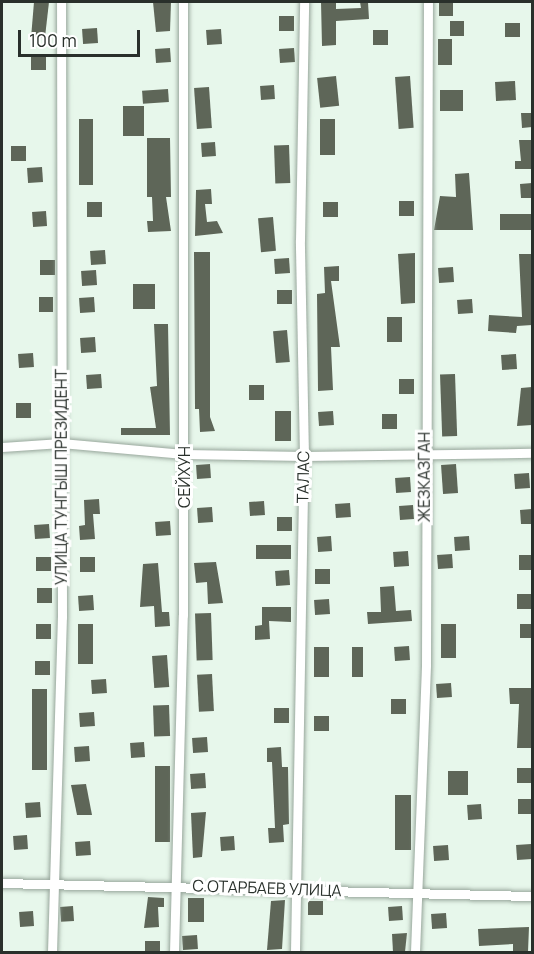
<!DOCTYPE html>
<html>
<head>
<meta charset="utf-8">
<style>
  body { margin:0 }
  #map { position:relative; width:534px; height:954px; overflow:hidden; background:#e7f7eb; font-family:Manrope,sans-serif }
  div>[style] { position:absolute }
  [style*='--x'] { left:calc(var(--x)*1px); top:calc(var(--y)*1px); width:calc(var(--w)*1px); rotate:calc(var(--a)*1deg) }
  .building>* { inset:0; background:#5e6658; transform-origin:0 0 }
  .roads { filter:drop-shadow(0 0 2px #97a69b) drop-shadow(0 0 2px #97a69b) }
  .street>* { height:9px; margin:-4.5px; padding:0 4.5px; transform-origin:4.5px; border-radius:4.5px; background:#fff }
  span { translate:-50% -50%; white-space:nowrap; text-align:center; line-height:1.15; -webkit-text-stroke:6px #fff; paint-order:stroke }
  .street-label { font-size:16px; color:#29302b }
  .frame { position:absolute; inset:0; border:3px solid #29302b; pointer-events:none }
  .scale { position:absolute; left:18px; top:30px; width:122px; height:27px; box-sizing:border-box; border:3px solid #29302b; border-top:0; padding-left:8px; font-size:18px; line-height:21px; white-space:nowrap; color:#29302b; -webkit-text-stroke:4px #fff; paint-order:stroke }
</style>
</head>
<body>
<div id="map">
  <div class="building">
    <i style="clip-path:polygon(34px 2px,49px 2px,45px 37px,31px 38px)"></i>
    <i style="clip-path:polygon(153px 2px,171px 2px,170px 31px,156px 32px)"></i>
    <i style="clip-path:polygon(321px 2px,336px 2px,336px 9px,361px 8px,360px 2px,368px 2px,369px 19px,336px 21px,336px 45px,322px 46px)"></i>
    <i style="left:439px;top:2px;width:14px;height:14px"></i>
    <i style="left:294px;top:16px;width:15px;height:15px;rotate:90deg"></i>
    <i style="left:450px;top:21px;width:14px;height:15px"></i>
    <i style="left:520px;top:23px;width:14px;height:15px;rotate:90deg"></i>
    <i style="left:97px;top:28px;width:15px;height:15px;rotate:86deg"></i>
    <i style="left:221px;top:29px;width:15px;height:15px;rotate:86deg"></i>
    <i style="left:373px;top:30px;width:15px;height:15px"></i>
    <i style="left:438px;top:39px;width:14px;height:26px"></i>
    <i style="left:170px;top:48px;width:14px;height:15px;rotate:86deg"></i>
    <i style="left:294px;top:48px;width:14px;height:15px;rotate:86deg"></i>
    <i style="left:46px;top:55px;width:15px;height:15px;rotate:90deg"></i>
    <i style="left:336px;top:76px;width:30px;height:19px;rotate:84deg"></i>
    <i style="left:410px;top:76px;width:52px;height:15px;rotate:86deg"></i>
    <i style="left:515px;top:81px;width:19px;height:20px;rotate:87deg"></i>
    <i style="left:274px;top:85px;width:14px;height:14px;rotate:86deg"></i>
    <i style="left:209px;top:87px;width:41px;height:15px;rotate:86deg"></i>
    <i style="left:168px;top:89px;width:13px;height:26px;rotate:86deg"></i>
    <i style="left:440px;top:90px;width:23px;height:21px"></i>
    <i style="left:123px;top:106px;width:21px;height:30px"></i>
    <i style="clip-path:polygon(521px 113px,532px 113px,532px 127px,522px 128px)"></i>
    <i style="left:79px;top:119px;width:14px;height:66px"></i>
    <i style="left:320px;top:119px;width:15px;height:36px"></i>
    <i style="clip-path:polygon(147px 138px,170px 138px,171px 197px,166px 197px,171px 231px,148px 232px,147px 221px,153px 221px,152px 197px,147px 197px)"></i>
    <i style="clip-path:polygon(519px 140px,532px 140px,532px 169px,515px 169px,515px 161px,521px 161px)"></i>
    <i style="left:215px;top:142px;width:14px;height:14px;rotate:86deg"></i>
    <i style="left:289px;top:145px;width:38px;height:15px;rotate:88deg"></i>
    <i style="left:11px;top:146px;width:15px;height:15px"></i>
    <i style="left:42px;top:167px;width:15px;height:15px;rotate:86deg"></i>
    <i style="clip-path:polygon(469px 173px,473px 230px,434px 230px,440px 196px,456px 197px,455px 174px)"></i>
    <i style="clip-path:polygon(532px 183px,532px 198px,521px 198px,520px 184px)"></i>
    <i style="clip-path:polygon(211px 189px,212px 204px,205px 204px,207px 222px,217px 221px,223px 233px,195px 236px,196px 190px)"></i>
    <i style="left:399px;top:201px;width:15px;height:15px"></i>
    <i style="left:87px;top:202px;width:15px;height:15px"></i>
    <i style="left:338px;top:202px;width:15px;height:15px;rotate:90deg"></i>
    <i style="left:46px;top:211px;width:15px;height:14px;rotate:86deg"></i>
    <i style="left:500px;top:214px;width:32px;height:16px"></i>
    <i style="left:273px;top:217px;width:34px;height:15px;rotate:85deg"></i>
    <i style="left:105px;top:250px;width:14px;height:15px;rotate:86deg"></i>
    <i style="clip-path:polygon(194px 252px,210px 252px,210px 417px,215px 431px,200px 432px,199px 409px,195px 409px)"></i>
    <i style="clip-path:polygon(415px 253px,415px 303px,401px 304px,398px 254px)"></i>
    <i style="clip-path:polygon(519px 254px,532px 254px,532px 325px,517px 326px,516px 333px,488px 331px,489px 315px,522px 317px)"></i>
    <i style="left:289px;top:258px;width:15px;height:15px;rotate:86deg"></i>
    <i style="left:55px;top:260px;width:15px;height:15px;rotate:90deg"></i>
    <i style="clip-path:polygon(339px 266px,339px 281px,331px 281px,340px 347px,331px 347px,333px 390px,318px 391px,317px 294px,325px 293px,324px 267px)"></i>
    <i style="left:453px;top:267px;width:15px;height:15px;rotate:86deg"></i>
    <i style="left:96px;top:270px;width:15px;height:15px;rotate:86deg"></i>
    <i style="left:133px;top:284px;width:22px;height:25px"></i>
    <i style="left:292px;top:290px;width:14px;height:15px;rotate:90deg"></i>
    <i style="left:39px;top:297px;width:14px;height:15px"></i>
    <i style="left:94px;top:297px;width:15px;height:15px;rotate:86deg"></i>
    <i style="left:472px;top:299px;width:14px;height:15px;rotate:86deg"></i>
    <i style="left:387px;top:317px;width:15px;height:25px"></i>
    <i style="clip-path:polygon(154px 324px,168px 324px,170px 435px,121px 435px,121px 428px,156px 428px,150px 387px,157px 386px)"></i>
    <i style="left:287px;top:330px;width:32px;height:14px;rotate:85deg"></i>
    <i style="left:95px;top:337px;width:15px;height:15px;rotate:86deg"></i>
    <i style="left:33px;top:353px;width:14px;height:15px;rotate:86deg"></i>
    <i style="left:516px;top:354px;width:15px;height:15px;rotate:86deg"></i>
    <i style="left:101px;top:374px;width:14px;height:15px;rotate:86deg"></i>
    <i style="left:455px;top:374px;width:62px;height:15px;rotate:88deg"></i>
    <i style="left:399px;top:379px;width:15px;height:15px"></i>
    <i style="left:249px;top:385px;width:15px;height:15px"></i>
    <i style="clip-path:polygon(532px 387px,532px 425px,517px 426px,521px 388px)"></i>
    <i style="left:16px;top:403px;width:15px;height:15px"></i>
    <i style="left:275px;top:411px;width:16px;height:30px"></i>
    <i style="left:333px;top:411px;width:14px;height:15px;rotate:86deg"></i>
    <i style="left:382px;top:414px;width:15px;height:15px"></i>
    <i style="left:210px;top:464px;width:14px;height:14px;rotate:86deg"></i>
    <i style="left:456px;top:464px;width:29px;height:15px;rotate:86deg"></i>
    <i style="left:529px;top:473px;width:15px;height:15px;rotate:86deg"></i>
    <i style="left:410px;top:477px;width:15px;height:15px;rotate:86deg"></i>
    <i style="clip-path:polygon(99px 499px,100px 514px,93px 514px,95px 539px,80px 540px,79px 526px,85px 525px,84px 500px)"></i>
    <i style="left:264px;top:501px;width:14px;height:15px;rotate:86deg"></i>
    <i style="left:350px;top:503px;width:14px;height:15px;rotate:86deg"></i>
    <i style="left:413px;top:505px;width:14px;height:14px;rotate:86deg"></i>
    <i style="left:212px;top:507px;width:15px;height:15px;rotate:86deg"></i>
    <i style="clip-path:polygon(532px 509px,532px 524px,521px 524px,520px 510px)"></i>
    <i style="left:292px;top:517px;width:14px;height:15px;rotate:90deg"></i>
    <i style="left:170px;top:521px;width:14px;height:15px;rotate:86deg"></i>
    <i style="left:49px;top:524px;width:14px;height:15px;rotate:86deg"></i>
    <i style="left:331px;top:536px;width:15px;height:14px;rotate:86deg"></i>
    <i style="left:469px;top:536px;width:14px;height:15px;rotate:86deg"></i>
    <i style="left:256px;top:545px;width:35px;height:14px"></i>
    <i style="left:408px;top:551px;width:15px;height:15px;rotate:86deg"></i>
    <i style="left:452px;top:554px;width:14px;height:15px;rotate:86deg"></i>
    <i style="left:532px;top:555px;width:15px;height:13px;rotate:90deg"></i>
    <i style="left:51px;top:557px;width:14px;height:15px;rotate:90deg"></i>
    <i style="left:80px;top:557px;width:15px;height:15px"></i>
    <i style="clip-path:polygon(216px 562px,223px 603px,208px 604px,207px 582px,196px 583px,194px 563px)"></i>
    <i style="clip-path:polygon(158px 563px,162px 612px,169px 612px,170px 626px,155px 627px,154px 606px,140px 607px,143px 564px)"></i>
    <i style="left:315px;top:569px;width:15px;height:15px"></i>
    <i style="left:289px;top:570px;width:15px;height:14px;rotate:86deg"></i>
    <i style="clip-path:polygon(394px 586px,396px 611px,411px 610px,412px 621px,368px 624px,367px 612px,381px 612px,380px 587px)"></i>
    <i style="left:37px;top:588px;width:15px;height:15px"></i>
    <i style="left:532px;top:594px;width:15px;height:15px;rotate:90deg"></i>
    <i style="left:93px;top:595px;width:15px;height:15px;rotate:86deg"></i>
    <i style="left:329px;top:599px;width:15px;height:15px;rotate:86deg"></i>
    <i style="clip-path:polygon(262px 607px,291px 607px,291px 622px,269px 621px,270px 639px,255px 640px,255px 626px,262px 625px)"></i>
    <i style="left:211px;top:613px;width:47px;height:16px;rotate:88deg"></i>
    <i style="left:36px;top:624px;width:15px;height:15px"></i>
    <i style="left:93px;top:624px;width:40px;height:15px;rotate:90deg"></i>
    <i style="left:441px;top:624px;width:15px;height:34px"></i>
    <i style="left:532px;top:624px;width:14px;height:12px;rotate:90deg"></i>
    <i style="left:409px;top:646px;width:14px;height:15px;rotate:86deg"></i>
    <i style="left:314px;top:647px;width:15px;height:30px"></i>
    <i style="left:352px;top:647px;width:11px;height:30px"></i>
    <i style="left:167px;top:655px;width:32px;height:15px;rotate:86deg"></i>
    <i style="left:50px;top:661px;width:14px;height:15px;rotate:90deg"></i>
    <i style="left:212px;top:674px;width:37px;height:15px;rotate:87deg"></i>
    <i style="left:106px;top:679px;width:14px;height:15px;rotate:86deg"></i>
    <i style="left:451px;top:683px;width:14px;height:15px;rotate:86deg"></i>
    <i style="clip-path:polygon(509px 688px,532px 688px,531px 748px,517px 748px,519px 704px,510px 704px)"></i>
    <i style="left:32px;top:689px;width:15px;height:81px"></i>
    <i style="left:406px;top:699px;width:15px;height:15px;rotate:90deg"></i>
    <i style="left:169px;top:705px;width:31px;height:16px;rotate:88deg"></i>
    <i style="left:289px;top:708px;width:15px;height:15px;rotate:90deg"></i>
    <i style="left:94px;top:712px;width:14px;height:15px;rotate:86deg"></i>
    <i style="left:329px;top:716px;width:15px;height:15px;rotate:90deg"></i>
    <i style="left:207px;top:737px;width:15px;height:15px;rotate:86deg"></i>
    <i style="left:144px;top:742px;width:15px;height:14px;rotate:86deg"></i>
    <i style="left:89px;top:746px;width:15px;height:15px;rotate:86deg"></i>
    <i style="clip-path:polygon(281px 747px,282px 767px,288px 767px,289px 824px,283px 825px,284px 842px,269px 843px,268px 828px,275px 828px,272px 762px,267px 762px,267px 748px)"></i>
    <i style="left:155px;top:766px;width:15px;height:76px"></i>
    <i style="left:517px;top:768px;width:15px;height:15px"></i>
    <i style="left:448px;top:771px;width:20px;height:24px"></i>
    <i style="left:205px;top:773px;width:15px;height:15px;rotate:86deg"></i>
    <i style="clip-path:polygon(86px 784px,92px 815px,77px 815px,71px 785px)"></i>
    <i style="left:395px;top:795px;width:16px;height:55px"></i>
    <i style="left:532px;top:799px;width:15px;height:14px;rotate:90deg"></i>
    <i style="left:40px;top:802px;width:15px;height:15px;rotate:86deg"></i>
    <i style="left:481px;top:804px;width:15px;height:14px;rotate:86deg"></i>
    <i style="clip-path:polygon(206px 812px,202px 857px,193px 858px,191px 813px)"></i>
    <i style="left:27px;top:835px;width:14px;height:14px;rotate:86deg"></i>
    <i style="left:234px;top:836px;width:14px;height:14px;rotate:86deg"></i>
    <i style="left:90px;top:841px;width:14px;height:15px;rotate:86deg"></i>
    <i style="left:531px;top:844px;width:15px;height:15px;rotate:86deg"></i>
    <i style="left:448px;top:845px;width:15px;height:15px;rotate:86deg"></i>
    <i style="clip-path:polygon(148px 897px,164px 898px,164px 907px,158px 907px,159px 927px,144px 928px)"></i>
    <i style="left:188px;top:898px;width:16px;height:24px"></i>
    <i style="clip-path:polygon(285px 900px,282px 949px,267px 950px,271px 901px)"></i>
    <i style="left:323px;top:901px;width:14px;height:15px;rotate:90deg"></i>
    <i style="left:73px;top:906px;width:15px;height:13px;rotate:86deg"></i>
    <i style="left:402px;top:906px;width:14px;height:14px;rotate:86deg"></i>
    <i style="left:33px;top:911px;width:15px;height:14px;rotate:86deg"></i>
    <i style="left:446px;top:913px;width:15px;height:15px;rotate:86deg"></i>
    <i style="clip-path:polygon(529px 927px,528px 952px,513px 952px,513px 944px,479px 946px,478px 929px)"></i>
    <i style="clip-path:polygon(407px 933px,405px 952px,393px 952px,392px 934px)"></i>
    <i style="left:197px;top:935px;width:14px;height:15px;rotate:86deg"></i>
    <i style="left:160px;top:941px;width:11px;height:15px;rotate:90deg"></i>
  </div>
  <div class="roads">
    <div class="street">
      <i style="--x:2;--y:447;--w:59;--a:-3.9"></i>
      <i style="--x:61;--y:443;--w:123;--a:5.1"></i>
      <i style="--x:184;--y:454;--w:120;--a:1"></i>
      <i style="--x:304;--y:456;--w:228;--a:-0.8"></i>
      <i style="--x:2;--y:883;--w:530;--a:1.41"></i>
      <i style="--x:52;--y:952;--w:335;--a:-88.3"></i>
      <i style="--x:62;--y:617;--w:615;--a:-90.09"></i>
      <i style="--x:174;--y:952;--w:337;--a:-88.5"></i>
      <i style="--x:183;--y:615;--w:613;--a:-90"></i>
      <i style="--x:295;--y:952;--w:496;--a:-89"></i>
      <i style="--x:304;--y:456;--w:216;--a:-91.1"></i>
      <i style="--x:300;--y:240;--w:238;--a:-89"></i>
      <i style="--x:415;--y:952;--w:287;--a:-87.8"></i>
      <i style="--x:426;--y:665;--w:663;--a:-89.83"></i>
    </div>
  </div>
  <div class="street-label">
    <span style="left:61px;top:477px;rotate:-90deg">УЛИЦА ТУНГЫШ ПРЕЗИДЕНТ</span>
    <span style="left:184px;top:477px;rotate:-90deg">СЕЙХУН</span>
    <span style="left:303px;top:477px;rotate:-89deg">ТАЛАС</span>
    <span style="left:424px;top:477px;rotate:-90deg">ЖЕЗКАЗГАН</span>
    <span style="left:267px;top:888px;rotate:2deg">С.ОТАРБАЕВ УЛИЦА</span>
  </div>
  <div class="frame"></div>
  <div class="scale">100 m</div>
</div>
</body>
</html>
